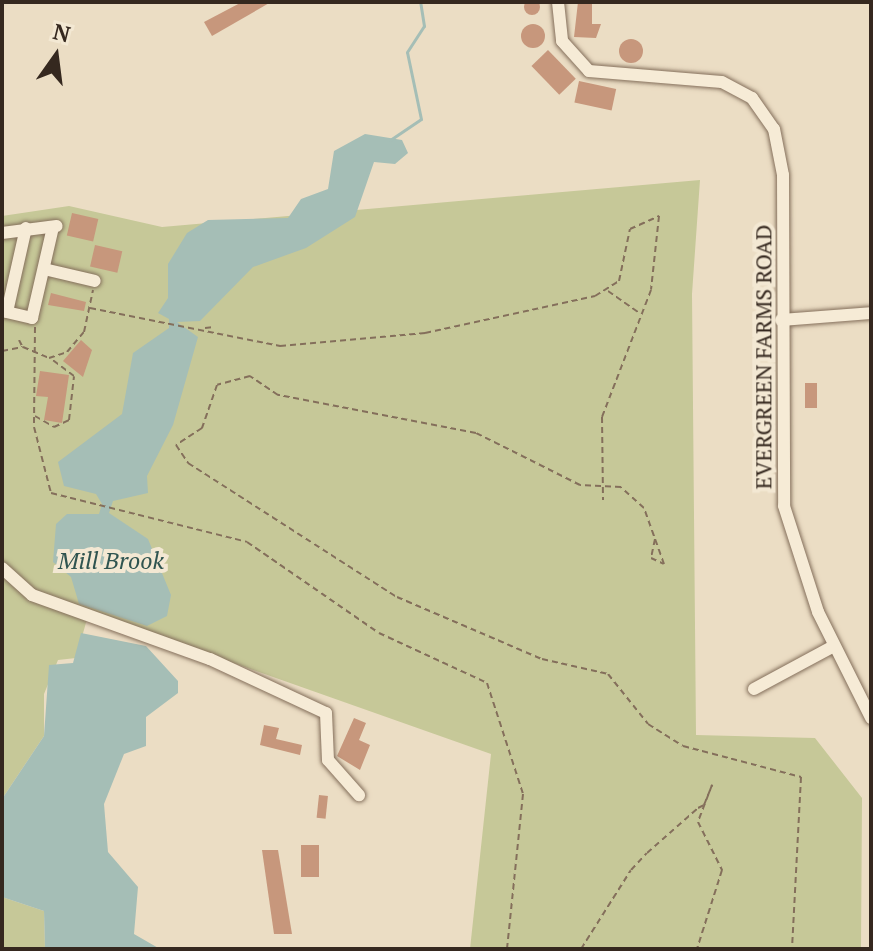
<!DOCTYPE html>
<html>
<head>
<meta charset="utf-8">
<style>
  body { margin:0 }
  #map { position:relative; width:873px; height:951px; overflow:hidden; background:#ebddc4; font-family:"PT Serif",serif }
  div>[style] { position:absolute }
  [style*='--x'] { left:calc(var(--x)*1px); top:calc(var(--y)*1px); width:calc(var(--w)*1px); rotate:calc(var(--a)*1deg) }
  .green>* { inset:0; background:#c6c898 }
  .water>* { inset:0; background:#a5beb6 }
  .stream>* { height:3px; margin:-1.5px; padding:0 1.5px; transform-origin:1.5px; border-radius:1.5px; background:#a5beb6 }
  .building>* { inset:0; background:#c7977c; transform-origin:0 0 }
  .round { border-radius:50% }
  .path>* { height:2px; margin-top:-1px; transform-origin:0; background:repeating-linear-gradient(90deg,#846f5b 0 6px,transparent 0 10px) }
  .roads { filter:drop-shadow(0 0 2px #846f5b) drop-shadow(0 0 2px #846f5b) }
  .minor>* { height:12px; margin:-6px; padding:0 6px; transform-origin:6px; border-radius:6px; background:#f6ebd6 }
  span { translate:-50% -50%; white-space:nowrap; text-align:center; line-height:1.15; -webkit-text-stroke:8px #f3e8d3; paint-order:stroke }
  .street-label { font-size:22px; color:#35281f }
  .water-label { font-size:24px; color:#2f5450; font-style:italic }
  .frame { position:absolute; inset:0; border:4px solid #35281f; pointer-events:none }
  .north { position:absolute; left:16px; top:16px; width:80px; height:80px; -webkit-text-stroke:6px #f3e8d3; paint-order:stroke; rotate:14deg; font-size:22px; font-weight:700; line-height:32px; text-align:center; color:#35281f }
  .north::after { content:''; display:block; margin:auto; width:28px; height:36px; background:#35281f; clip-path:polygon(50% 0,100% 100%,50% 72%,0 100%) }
</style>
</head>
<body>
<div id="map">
  <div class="green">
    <i style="clip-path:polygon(700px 180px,692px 294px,696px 735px,815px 738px,862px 798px,861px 949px,470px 949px,491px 754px,89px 612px,76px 658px,58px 660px,44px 694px,44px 736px,2px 799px,2px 216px,69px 206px,162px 227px)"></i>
    <i style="clip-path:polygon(2px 897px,44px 911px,45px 949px,2px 949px)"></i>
  </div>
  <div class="water">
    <i style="clip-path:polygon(365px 134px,402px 140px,408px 153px,395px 164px,374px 162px,355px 217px,306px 248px,253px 267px,200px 321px,177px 322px,198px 337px,173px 425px,147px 476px,148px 493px,113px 501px,109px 513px,148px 539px,171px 595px,167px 616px,147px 626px,79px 604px,71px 577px,53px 562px,56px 524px,67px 514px,99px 514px,102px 504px,96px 494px,64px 486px,58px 462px,122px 414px,133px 353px,169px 328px,169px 319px,158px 313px,168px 298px,168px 264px,187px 233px,208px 220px,288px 218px,301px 199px,328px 189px,334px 151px)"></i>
    <i style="clip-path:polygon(81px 633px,146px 646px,178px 681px,178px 693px,146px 717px,146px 746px,124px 754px,104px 804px,108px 852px,138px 887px,134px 934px,160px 949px,45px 949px,44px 911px,2px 897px,2px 799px,44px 736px,49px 665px,73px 663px)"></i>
  </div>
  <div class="stream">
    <i style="--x:390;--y:140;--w:37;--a:-34"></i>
    <i style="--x:421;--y:119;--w:68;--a:-101.8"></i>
    <i style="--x:407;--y:52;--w:31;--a:-57"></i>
    <i style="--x:424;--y:26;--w:24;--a:-99"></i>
  </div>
  <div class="building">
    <i class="round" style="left:524px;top:-1px;width:16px;height:16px"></i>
    <i style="clip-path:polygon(242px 2px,271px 2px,212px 36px,204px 22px)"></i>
    <i style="clip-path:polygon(578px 2px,592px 2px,592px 24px,601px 24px,596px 38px,574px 37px)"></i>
    <i class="round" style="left:521px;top:24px;width:24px;height:24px"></i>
    <i class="round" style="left:619px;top:39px;width:24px;height:24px"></i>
    <i style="left:548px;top:50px;width:40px;height:23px;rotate:46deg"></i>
    <i style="left:579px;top:81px;width:38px;height:22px;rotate:12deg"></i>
    <i style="left:72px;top:213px;width:27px;height:23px;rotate:13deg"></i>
    <i style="left:95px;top:245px;width:28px;height:22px;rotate:13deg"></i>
    <i style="clip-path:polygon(51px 293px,86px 302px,84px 311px,48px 305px)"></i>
    <i style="clip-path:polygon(81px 340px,92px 350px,83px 377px,63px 361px)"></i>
    <i style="clip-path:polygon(40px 371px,69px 375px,62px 423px,44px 420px,48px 397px,36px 396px)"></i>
    <i style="left:805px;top:383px;width:12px;height:25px"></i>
    <i style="clip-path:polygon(354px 718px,366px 723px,359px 740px,370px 745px,360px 770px,337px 756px)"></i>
    <i style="clip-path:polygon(264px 725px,279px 728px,276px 739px,302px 745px,300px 755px,260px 745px)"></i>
    <i style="left:319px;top:795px;width:9px;height:23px;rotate:6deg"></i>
    <i style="left:319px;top:845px;width:32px;height:18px;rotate:90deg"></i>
    <i style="clip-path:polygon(262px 850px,278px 850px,292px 934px,274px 934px)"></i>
  </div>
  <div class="path">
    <i style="--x:608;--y:291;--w:37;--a:35"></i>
    <i style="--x:90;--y:308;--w:194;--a:11.3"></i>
    <i style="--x:280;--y:346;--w:146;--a:-5.1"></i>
    <i style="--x:425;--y:333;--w:174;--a:-12.3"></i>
    <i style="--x:595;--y:296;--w:28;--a:-32"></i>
    <i style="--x:619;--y:281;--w:53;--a:-78.1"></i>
    <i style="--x:630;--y:229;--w:32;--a:-24"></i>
    <i style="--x:659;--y:216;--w:74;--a:96.2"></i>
    <i style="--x:651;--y:290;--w:136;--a:111.1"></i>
    <i style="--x:602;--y:417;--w:83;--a:89.3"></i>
    <i style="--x:35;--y:327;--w:100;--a:90.6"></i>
    <i style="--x:34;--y:427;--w:68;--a:75.6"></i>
    <i style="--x:51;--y:493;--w:202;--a:14"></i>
    <i style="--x:247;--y:542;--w:160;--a:34.6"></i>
    <i style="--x:379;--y:633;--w:119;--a:24.8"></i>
    <i style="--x:487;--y:683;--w:117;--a:72"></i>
    <i style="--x:523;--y:794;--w:156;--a:95.9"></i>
    <i style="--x:205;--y:328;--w:9;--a:-6"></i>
    <i style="--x:19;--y:340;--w:7;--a:63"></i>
    <i style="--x:2;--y:351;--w:21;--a:-11"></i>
    <i style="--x:23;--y:347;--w:28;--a:23"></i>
    <i style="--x:49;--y:358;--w:19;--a:-18"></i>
    <i style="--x:67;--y:352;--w:26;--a:-50"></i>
    <i style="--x:84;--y:332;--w:43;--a:-77.9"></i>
    <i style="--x:35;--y:416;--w:22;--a:30"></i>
    <i style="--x:54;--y:427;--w:17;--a:-25"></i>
    <i style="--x:69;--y:420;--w:44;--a:-83.5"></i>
    <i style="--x:74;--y:376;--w:30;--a:-143"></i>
    <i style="--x:655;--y:539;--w:19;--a:102"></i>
    <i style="--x:651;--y:558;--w:14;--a:25"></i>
    <i style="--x:664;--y:564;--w:59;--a:-109.7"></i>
    <i style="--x:644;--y:508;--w:31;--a:-138"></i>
    <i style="--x:621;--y:487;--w:41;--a:-177.2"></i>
    <i style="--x:580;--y:485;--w:116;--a:-153.4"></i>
    <i style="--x:476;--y:433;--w:202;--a:-169.1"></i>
    <i style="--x:278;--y:395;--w:34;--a:-146"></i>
    <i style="--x:250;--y:376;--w:34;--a:165"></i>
    <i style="--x:217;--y:385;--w:46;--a:109.2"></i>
    <i style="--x:202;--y:428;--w:31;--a:147"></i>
    <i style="--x:176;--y:445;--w:22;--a:56"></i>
    <i style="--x:188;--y:463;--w:248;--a:32.7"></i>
    <i style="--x:397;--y:597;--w:158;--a:23.2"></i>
    <i style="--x:542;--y:659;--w:68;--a:12.8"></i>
    <i style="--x:608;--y:674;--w:64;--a:51.3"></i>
    <i style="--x:648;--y:724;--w:41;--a:32.2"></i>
    <i style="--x:683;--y:746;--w:122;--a:14.7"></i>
    <i style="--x:801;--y:777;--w:172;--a:93"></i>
    <i style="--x:581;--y:949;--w:93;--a:-57.7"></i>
    <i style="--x:631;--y:870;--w:23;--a:-47"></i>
    <i style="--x:647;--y:853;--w:68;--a:-41.4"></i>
    <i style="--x:698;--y:808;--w:7;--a:-27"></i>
    <i style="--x:704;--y:805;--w:22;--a:-68"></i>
    <i style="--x:712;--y:785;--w:40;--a:111"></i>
    <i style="--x:698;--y:822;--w:54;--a:63.4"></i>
    <i style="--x:722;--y:870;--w:83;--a:107.6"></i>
  </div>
  <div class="roads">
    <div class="minor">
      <i style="--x:558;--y:2;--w:39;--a:84"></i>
      <i style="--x:562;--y:41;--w:40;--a:48"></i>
      <i style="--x:589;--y:71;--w:133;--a:4.7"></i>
      <i style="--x:722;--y:82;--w:34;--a:28"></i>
      <i style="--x:752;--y:98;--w:38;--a:55"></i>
      <i style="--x:774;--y:129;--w:47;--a:78.9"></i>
      <i style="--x:783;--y:175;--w:331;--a:89.8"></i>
      <i style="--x:784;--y:506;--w:111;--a:72.2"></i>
      <i style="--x:818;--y:612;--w:119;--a:63.4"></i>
      <i style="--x:2;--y:233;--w:55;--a:-7.3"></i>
      <i style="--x:44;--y:269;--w:52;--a:13.2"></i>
      <i style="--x:2;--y:311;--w:31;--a:13"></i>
      <i style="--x:32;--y:318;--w:93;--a:-77"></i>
      <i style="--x:7;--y:312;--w:86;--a:-77.3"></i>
      <i style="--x:781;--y:320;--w:90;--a:-4.4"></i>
      <i style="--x:2;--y:568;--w:40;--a:42"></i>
      <i style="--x:32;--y:595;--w:189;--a:19.8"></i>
      <i style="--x:210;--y:659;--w:128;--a:25"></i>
      <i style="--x:326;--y:713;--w:47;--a:87.6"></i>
      <i style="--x:328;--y:760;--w:47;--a:48.5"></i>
      <i style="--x:754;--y:689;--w:91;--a:-28.3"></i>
    </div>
  </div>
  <div class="street-label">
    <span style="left:763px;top:357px;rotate:-90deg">EVERGREEN FARMS ROAD</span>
  </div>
  <div class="water-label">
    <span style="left:111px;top:561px">Mill Brook</span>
  </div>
  <div class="frame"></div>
  <div class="north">N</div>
</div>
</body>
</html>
